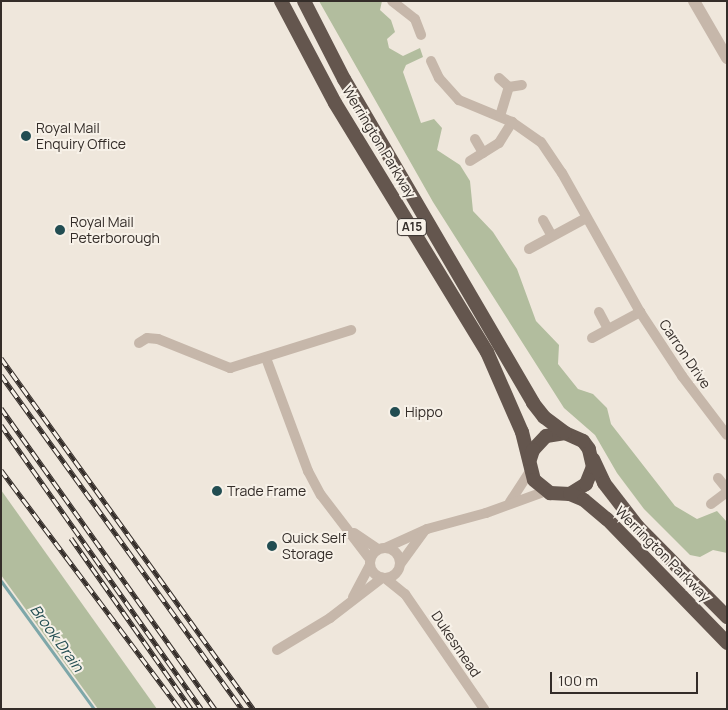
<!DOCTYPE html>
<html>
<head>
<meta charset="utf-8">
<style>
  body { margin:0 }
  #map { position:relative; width:728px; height:710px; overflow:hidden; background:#efe7dc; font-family:Manrope,sans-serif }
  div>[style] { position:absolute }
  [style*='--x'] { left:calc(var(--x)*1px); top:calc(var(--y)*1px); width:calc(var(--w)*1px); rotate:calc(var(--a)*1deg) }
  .green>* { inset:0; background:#b2bd9e }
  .stream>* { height:3px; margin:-1.5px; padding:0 1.5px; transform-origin:1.5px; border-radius:1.5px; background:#7ea7a9 }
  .minor>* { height:10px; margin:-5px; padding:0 5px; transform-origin:5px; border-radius:5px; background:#c6b7aa }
  .minor>.ring { margin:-5px; padding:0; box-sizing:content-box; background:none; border:10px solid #c6b7aa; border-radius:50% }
  .tertiary>* { height:12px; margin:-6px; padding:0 6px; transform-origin:6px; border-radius:6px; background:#c6b7aa }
  .trunk>* { height:14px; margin:-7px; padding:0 7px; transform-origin:7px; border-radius:7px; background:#64564e }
  .rail>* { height:5px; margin-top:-2.5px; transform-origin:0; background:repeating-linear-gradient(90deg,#f7f1e8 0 9px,#342d29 0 18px); box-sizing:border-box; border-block:1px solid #342d29 }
  .dots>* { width:14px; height:14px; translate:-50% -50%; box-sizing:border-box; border:2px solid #f7f1e8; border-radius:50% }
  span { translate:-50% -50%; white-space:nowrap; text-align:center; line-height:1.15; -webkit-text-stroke:4px #f7f1e8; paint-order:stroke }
  .shield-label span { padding:1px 4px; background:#f7f1e8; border:1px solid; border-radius:4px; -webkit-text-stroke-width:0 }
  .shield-label { font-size:12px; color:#342d29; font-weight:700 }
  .poi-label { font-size:14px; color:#342d29 }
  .left { translate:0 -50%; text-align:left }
  .street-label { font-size:14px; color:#342d29 }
  .water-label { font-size:15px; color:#224d52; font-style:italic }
  .frame { position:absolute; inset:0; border:2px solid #342d29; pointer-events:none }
  .scale { position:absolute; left:550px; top:672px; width:148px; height:22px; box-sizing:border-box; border:2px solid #342d29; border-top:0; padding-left:6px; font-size:15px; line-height:18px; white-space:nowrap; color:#342d29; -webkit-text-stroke:4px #f7f1e8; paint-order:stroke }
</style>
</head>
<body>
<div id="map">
  <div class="green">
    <i style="clip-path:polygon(319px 1px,382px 1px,380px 10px,391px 20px,395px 32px,387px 39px,389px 48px,403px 56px,420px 48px,423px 57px,406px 65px,403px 72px,421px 123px,434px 119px,442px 128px,437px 150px,460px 165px,470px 181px,473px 211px,493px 232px,517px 269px,536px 321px,559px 345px,558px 364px,578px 389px,593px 394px,607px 408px,611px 424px,675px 506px,697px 519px,717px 511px,727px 522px,727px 553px,713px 550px,700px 557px,690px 555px,644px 509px,617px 473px,595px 435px,564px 408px,433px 202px)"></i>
    <i style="clip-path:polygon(1px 490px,157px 709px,98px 709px,1px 575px)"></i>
  </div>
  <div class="stream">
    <i style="--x:1;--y:581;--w:158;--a:54"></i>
  </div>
  <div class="minor">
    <i style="--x:392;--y:1;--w:29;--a:38"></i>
    <i style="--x:415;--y:19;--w:17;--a:69"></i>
    <i style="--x:431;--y:61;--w:19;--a:65"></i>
    <i style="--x:439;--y:78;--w:30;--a:48"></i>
    <i style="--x:459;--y:100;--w:57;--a:22.5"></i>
    <i style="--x:499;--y:78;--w:13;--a:42"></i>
    <i style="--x:509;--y:87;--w:13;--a:-9"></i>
    <i style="--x:500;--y:116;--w:30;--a:-73"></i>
    <i style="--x:475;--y:139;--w:16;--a:60"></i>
    <i style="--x:470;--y:161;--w:34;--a:-32"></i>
    <i style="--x:499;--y:143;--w:25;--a:-58"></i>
    <i style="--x:512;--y:122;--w:35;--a:35"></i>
    <i style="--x:541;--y:142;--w:37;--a:56"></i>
    <i style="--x:562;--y:173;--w:159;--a:60.7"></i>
    <i style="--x:543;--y:220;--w:18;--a:61"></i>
    <i style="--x:529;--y:249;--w:65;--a:-28.5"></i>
    <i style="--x:599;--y:312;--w:19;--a:62"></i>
    <i style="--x:592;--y:338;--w:55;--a:-28.4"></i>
    <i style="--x:640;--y:312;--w:77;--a:56.7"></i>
    <i style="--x:682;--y:376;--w:74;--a:52.7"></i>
    <i style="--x:139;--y:343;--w:9;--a:-32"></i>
    <i style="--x:147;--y:338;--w:11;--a:5"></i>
    <i style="--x:158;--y:339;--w:78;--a:21.9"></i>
    <i style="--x:230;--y:368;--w:127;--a:-17.4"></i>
    <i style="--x:266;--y:358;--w:121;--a:69.6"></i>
    <i style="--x:308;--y:471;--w:27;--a:62"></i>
    <i style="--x:321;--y:495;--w:81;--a:52.6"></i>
    <i style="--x:718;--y:478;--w:14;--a:51"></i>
    <i style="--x:510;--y:502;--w:38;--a:-57"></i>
    <i style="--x:711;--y:504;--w:20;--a:-37"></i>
    <i style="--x:354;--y:533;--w:29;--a:34"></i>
    <i class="ring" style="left:370px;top:548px;width:20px;height:20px"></i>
    <i style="--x:385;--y:548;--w:46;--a:-24.3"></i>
    <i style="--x:427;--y:529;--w:61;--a:-15.2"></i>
    <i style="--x:486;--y:513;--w:64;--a:-20.1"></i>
    <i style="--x:401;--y:563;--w:39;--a:-54"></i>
    <i style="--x:385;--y:578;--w:26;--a:39"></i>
    <i style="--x:405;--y:594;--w:140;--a:55.5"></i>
    <i style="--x:353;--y:597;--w:36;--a:-62"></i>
    <i style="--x:277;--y:650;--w:62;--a:-31.1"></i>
    <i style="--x:330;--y:618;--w:66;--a:-37.6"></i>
  </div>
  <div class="tertiary">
    <i style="--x:694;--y:1;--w:66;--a:59.9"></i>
  </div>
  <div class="trunk">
    <i style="--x:281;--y:1;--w:115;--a:62.1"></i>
    <i style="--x:335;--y:103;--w:292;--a:58.6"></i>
    <i style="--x:487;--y:352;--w:87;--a:66.4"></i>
    <i style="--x:522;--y:432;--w:49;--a:76"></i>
    <i style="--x:534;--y:480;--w:21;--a:39"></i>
    <i style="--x:550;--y:493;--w:20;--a:3"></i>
    <i style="--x:570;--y:494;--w:19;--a:-32"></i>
    <i style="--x:586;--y:484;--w:18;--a:-68"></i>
    <i style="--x:593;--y:467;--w:18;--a:-103"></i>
    <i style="--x:589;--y:449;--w:10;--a:-127"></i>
    <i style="--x:583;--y:441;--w:20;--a:-156"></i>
    <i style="--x:565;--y:433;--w:19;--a:171"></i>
    <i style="--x:546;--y:436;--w:19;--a:133"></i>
    <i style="--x:533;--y:450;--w:9;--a:108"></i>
    <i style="--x:304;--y:1;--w:88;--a:62.9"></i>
    <i style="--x:344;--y:79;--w:375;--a:59.7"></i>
    <i style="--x:533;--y:403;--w:18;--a:52"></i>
    <i style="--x:544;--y:417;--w:26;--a:37"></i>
    <i style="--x:593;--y:459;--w:26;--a:65"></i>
    <i style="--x:604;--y:483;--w:56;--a:52.3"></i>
    <i style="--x:638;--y:527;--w:127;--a:45.3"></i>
    <i style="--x:570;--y:494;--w:15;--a:23"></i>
    <i style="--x:584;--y:500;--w:30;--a:40"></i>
    <i style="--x:607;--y:519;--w:173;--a:45.9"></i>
  </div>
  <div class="rail">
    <i style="--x:1;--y:358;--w:432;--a:54.3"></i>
    <i style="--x:1;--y:375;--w:412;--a:54.2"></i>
    <i style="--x:1;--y:408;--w:369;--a:54.6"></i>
    <i style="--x:1;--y:425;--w:347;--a:54.8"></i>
    <i style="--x:1;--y:470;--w:299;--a:53.2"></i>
    <i style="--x:71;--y:538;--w:209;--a:54.9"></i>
  </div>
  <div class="dots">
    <i style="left:26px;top:136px;background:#224d52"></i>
    <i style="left:60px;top:230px;background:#224d52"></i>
    <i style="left:395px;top:412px;background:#224d52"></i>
    <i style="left:217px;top:491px;background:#224d52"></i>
    <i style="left:272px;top:546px;background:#224d52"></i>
  </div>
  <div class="shield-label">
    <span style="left:412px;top:227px">A15</span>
  </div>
  <div class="poi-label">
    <span class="left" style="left:36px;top:136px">Royal Mail<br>Enquiry Office</span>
    <span class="left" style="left:70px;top:230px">Royal Mail<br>Peterborough</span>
    <span class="left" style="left:405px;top:412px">Hippo</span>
    <span class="left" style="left:227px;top:491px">Trade Frame</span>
    <span class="left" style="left:282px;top:546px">Quick Self<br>Storage</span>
  </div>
  <div class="street-label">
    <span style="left:379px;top:142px;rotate:59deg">Werrington Parkway</span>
    <span style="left:685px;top:354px;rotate:56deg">Carron Drive</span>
    <span style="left:663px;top:554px;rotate:45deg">Werrington Parkway</span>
    <span style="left:456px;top:644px;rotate:56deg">Dukesmead</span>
  </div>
  <div class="water-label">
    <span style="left:57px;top:638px;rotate:54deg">Brook Drain</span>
  </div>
  <div class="frame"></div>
  <div class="scale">100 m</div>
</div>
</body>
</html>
